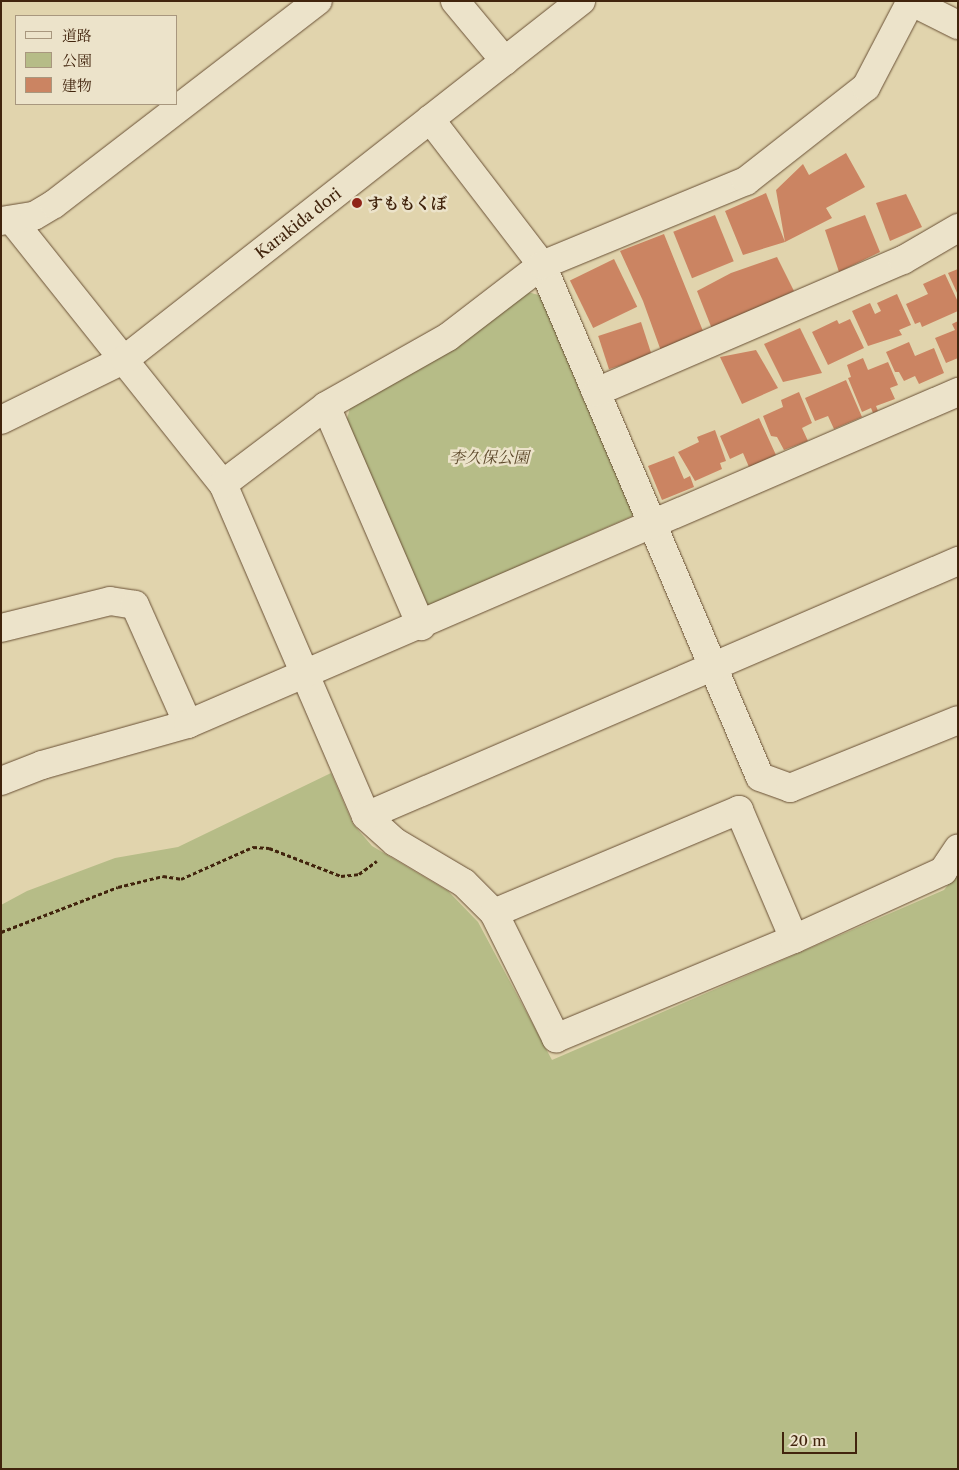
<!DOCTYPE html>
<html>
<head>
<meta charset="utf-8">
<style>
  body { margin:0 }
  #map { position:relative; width:959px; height:1470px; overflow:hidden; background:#e1d4ad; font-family:"Libre Caslon Text","Noto Serif JP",serif }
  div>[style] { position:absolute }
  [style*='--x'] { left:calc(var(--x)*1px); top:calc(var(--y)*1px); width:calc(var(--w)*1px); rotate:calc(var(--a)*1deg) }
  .green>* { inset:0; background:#b6bc87 }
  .building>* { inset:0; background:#cb8462; transform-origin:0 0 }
  .path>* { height:3px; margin-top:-1.5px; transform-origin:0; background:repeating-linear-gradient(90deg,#41240d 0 4px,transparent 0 6.5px) }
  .roads { filter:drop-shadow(0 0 1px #695035) drop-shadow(0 0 1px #695035) }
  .minor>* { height:28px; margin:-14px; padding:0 14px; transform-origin:14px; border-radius:14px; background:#ece3ca }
  .dots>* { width:14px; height:14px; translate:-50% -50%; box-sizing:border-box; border:2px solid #ece3ca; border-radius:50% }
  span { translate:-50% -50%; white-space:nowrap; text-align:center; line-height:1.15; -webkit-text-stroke:5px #ece3ca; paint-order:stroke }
  .poi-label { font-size:16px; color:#41240d; font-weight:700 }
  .left { translate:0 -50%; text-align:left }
  .street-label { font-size:16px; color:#41240d }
  .park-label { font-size:16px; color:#5e4a2c; font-style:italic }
  .frame { position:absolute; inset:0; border:2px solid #41240d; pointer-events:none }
  .legend { position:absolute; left:15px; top:15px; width:162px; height:90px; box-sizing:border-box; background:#ece3ca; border:1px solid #a8977e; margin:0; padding:6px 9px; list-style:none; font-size:15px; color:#41240d }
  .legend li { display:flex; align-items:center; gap:10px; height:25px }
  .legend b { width:25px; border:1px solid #a8977e }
  .scale { position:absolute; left:782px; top:1432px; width:75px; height:22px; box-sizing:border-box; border:2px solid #41240d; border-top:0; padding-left:6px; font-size:15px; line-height:18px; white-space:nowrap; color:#41240d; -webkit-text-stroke:4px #ece3ca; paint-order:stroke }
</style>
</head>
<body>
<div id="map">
  <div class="green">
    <i style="clip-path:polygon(524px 291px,546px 297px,637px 514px,426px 607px,346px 422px,351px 405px)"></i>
    <i style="clip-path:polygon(331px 773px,353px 824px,372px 846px,448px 891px,478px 922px,552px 1060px,944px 890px,958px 872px,958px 1469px,1px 1469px,1px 905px,27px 891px,115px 858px,178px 847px)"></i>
  </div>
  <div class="building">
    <i style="clip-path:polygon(846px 153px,865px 187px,826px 208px,832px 218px,785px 242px,743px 255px,725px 211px,766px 193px,785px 242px,776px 190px,803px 164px,809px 175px)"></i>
    <i style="clip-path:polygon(906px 194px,922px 227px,890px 241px,876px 203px)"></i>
    <i style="left:715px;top:215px;width:50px;height:45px;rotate:68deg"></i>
    <i style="clip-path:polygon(865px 215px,880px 252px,839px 272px,825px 230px)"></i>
    <i style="clip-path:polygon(664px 234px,703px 331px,661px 351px,643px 301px,620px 251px)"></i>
    <i style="clip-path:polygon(777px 257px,794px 291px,712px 329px,697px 291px,731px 273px)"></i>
    <i style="left:614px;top:259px;width:53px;height:49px;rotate:64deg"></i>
    <i style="clip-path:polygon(958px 269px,958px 295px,948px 273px)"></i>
    <i style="clip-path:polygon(945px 274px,958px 302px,958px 311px,922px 327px,920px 322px,915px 324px,906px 304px,928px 294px,923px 284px)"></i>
    <i style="clip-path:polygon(897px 294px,911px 325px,899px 330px,902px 335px,868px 346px,852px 311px,870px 303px,875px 314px,881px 311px,877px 303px)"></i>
    <i style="clip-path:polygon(850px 319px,864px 348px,828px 365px,812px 332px,837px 320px,839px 324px)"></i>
    <i style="clip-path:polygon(958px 321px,958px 358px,946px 363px,935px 338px,955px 330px,952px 324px)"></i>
    <i style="left:641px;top:322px;width:35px;height:45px;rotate:72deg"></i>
    <i style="clip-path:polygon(800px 328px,822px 373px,783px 382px,764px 344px)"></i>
    <i style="clip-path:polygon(909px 342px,915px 356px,934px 348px,944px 373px,919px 384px,915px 376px,904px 381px,899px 372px,895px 372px,886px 352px)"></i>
    <i style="clip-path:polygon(756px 350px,778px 388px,742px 404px,720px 357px)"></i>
    <i style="clip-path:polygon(863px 358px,868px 370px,888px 362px,898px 385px,890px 388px,895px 399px,876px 406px,878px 411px,873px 413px,871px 408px,862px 412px,848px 378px,851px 377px,847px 365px)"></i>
    <i style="clip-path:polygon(846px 380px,862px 417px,834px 429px,828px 416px,815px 421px,805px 398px)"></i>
    <i style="clip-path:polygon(799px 392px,812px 423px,802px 428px,808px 441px,784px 450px,777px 437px,771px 436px,763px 416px,783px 407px,781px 400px)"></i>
    <i style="clip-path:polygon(759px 418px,776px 455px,749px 467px,743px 453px,730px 459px,720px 436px)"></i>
    <i style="clip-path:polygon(715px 430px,726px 461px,720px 463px,722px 469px,695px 481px,678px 452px,699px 442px,697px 437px)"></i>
    <i style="clip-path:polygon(674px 456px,684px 479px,690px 476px,694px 487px,662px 500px,648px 466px)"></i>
  </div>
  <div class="path">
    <i style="--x:1;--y:932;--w:125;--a:-21"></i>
    <i style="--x:118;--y:887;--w:46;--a:-13.7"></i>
    <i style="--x:163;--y:876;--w:18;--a:9"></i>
    <i style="--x:181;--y:879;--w:79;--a:-24"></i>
    <i style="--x:253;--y:847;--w:16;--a:4"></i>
    <i style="--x:269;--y:848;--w:77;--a:21.3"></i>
    <i style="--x:341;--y:876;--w:18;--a:-6"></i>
    <i style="--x:359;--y:874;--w:22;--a:-36"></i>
  </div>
  <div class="roads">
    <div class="minor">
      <i style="--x:455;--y:1;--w:78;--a:50.2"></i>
      <i style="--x:910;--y:1;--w:54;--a:26.6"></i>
      <i style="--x:430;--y:119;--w:184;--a:52.5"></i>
      <i style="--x:542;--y:265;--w:556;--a:66.94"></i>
      <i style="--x:760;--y:777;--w:32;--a:20"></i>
      <i style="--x:790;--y:788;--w:181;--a:-22"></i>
      <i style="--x:12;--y:220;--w:338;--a:51.4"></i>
      <i style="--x:223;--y:484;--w:361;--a:66.7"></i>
      <i style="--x:366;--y:816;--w:39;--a:42"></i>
      <i style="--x:395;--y:842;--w:80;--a:30.7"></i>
      <i style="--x:464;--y:883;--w:42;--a:45"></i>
      <i style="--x:494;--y:913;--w:140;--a:63.6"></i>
      <i style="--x:556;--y:1038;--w:258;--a:-22.6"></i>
      <i style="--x:794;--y:939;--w:164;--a:-24.5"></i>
      <i style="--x:943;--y:871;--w:27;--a:-56"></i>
      <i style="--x:1;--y:221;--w:33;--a:-9"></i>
      <i style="--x:34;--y:216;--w:23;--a:-31"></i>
      <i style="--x:54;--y:204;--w:333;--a:-37.6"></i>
      <i style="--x:596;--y:392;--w:334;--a:-23.3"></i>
      <i style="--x:903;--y:260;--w:64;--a:-30.2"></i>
      <i style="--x:326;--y:406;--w:240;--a:66.6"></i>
      <i style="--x:1;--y:420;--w:138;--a:-26.2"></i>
      <i style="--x:125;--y:359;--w:580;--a:-38.14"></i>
      <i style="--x:223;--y:484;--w:129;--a:-37.1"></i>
      <i style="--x:326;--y:406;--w:140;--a:-29.5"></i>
      <i style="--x:448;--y:337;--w:118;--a:-37.5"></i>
      <i style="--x:542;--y:265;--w:221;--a:-22.4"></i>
      <i style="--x:746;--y:181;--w:152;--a:-38.1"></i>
      <i style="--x:866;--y:87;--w:97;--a:-62.4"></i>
      <i style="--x:1;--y:628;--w:112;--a:-13.9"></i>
      <i style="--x:110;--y:601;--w:25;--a:9"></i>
      <i style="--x:135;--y:605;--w:130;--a:66"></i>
      <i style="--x:1;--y:781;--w:44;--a:-21.3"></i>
      <i style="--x:42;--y:765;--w:152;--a:-15.7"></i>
      <i style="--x:188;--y:724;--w:839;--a:-23.32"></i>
      <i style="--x:366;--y:816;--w:645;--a:-23.3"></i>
      <i style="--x:494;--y:913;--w:266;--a:-22.8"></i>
      <i style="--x:739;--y:810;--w:140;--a:66.9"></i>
    </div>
  </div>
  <div class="dots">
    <i style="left:357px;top:203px;background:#8f2418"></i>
  </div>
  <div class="poi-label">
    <span class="left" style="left:367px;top:203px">すももくぼ</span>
  </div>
  <div class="street-label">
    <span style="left:298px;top:223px;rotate:-38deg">Karakida dori</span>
  </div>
  <div class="park-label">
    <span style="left:489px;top:457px">李久保公園</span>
  </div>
  <div class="frame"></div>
  <ul class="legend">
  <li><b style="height:6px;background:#ece3ca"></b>道路</li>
  <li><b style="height:14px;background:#b6bc87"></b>公園</li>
  <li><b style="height:14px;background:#cb8462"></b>建物</li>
  </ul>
  <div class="scale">20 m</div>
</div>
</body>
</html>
